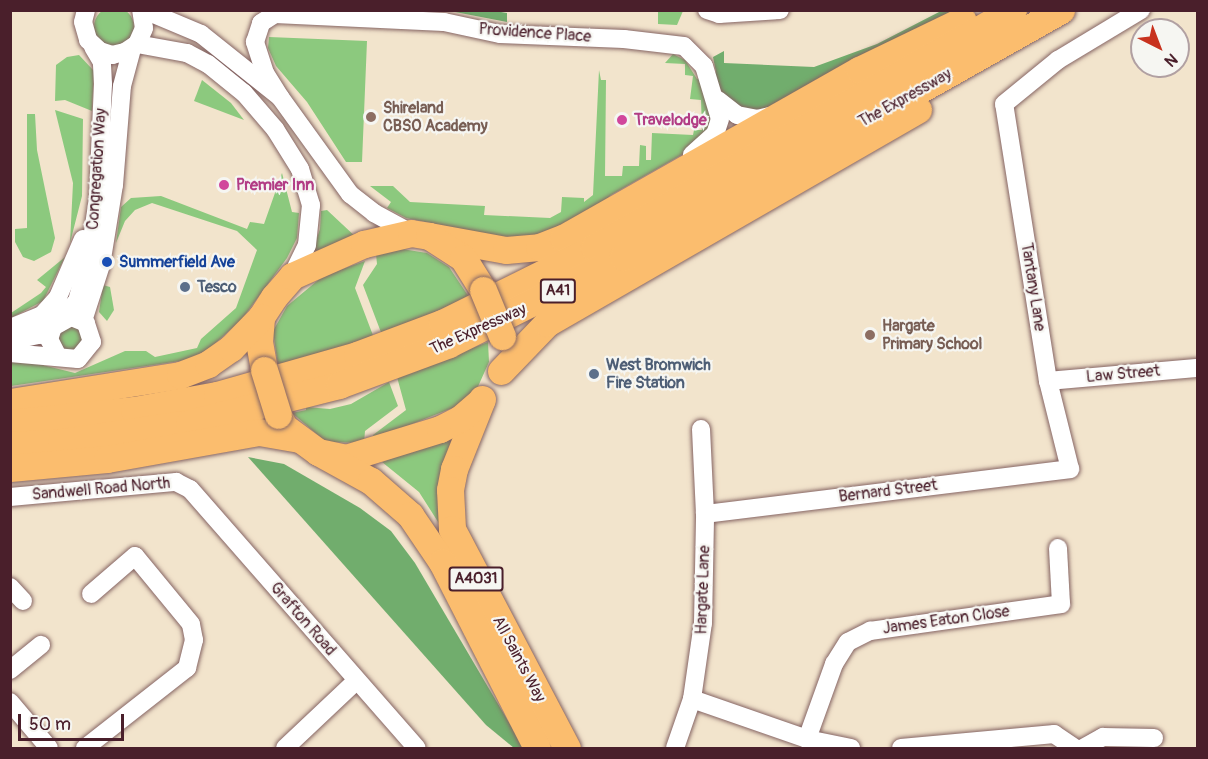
<!DOCTYPE html>
<html>
<head>
<meta charset="utf-8">
<style>
  body { margin:0 }
  #map { position:relative; width:1208px; height:759px; overflow:hidden; background:#f2e4cc; font-family:Pangolin,sans-serif }
  div>[style] { position:absolute }
  [style*='--x'] { left:calc(var(--x)*1px); top:calc(var(--y)*1px); width:calc(var(--w)*1px); rotate:calc(var(--a)*1deg) }
  .green>* { inset:0; background:#8cc97e }
  .round { border-radius:50% }
  .forest>* { inset:0; background:#71ad6d }
  .roads { filter:drop-shadow(0 0 2px #856463) drop-shadow(0 0 2px #856463) }
  .minor>* { height:18px; margin:-9px; padding:0 9px; transform-origin:9px; border-radius:9px; background:#fff }
  .highway>* { height:27px; margin:-13.5px; padding:0 13.5px; transform-origin:13.5px; border-radius:13.5px; background:#fbbd6e }
  .bridges { filter:drop-shadow(0 0 2px #856463) drop-shadow(0 0 2px #856463) }
  .highway-bridge>* { height:27px; margin:-13.5px; padding:0 13.5px; transform-origin:13.5px; border-radius:13.5px; background:#fbbd6e }
  .dots>* { width:16px; height:16px; translate:-50% -50%; box-sizing:border-box; border:3px solid #f6f6f2; border-radius:50% }
  span { translate:-50% -50%; white-space:nowrap; text-align:center; line-height:1.15; -webkit-text-stroke:4.5px #f6f6f2; paint-order:stroke }
  .shield-label span { padding:2px 4px; background:#f6f6f2; border:2px solid; border-radius:4px; -webkit-text-stroke-width:0 }
  .shield-label { font-size:15px; color:#4a1f2b; font-weight:700 }
  .street-label { font-size:16px; color:#4a1f2b }
  .education-label { font-size:16px; color:#785e54; font-weight:700 }
  .left { translate:0 -50%; text-align:left }
  .hotel-label { font-size:16px; color:#b23c85; font-weight:700 }
  .transit-label { font-size:16px; color:#164399; font-weight:700 }
  .service-label { font-size:16px; color:#4e5e75; font-weight:700 }
  .frame { position:absolute; inset:0; border:12px solid #4a1f2b; pointer-events:none }
  .north { position:absolute; left:1130px; top:18px; width:60px; height:60px; box-sizing:border-box; background:#f6f6f2; border:2px solid #b1a0a2; border-radius:50%; rotate:138deg; font-size:16px; font-weight:700; line-height:24px; text-align:center; color:#4a1f2b }
  .north::after { content:''; display:block; margin:auto; width:21px; height:27px; background:#c8321e; clip-path:polygon(50% 0,100% 100%,50% 72%,0 100%) }
  .scale { position:absolute; left:18px; top:714px; width:106px; height:27px; box-sizing:border-box; border:3px solid #4a1f2b; border-top:0; padding-left:8px; font-size:18px; line-height:21px; white-space:nowrap; color:#4a1f2b; -webkit-text-stroke:4px #f6f6f2; paint-order:stroke }
</style>
</head>
<body>
<div id="map">
  <div class="green">
    <i class="round" style="left:94px;top:7px;width:40px;height:40px"></i>
    <i style="clip-path:polygon(658px 11px,658px 10px,683px 11px,677px 25px,658px 24px)"></i>
    <i style="clip-path:polygon(269px 37px,367px 41px,362px 162px,346px 162px,307px 102px,276px 66px,268px 48px)"></i>
    <i style="clip-path:polygon(673px 54px,685px 60px,697px 79px,700px 78px,713px 126px,699px 145px,611px 195px,589px 216px,523px 242px,406px 218px,387px 208px,391px 202px,370px 186px,393px 186px,410px 202px,485px 206px,484px 215px,550px 218px,561px 212px,562px 197px,584px 198px,584px 202px,593px 195px,599px 70px,601px 80px,606px 80px,605px 176px,622px 176px,623px 166px,639px 166px,640px 145px,646px 146px,646px 160px,651px 160px,652px 133px,693px 135px,694px 130px,702px 130px,701px 100px,690px 99px,693px 76px,685px 75px,685px 64px,665px 63px)"></i>
    <i style="clip-path:polygon(79px 55px,94px 71px,92px 111px,65px 100px,55px 101px,56px 65px,67px 57px)"></i>
    <i style="clip-path:polygon(202px 80px,231px 103px,244px 120px,194px 101px)"></i>
    <i style="clip-path:polygon(55px 110px,83px 119px,82px 196px,70px 243px,73px 183px)"></i>
    <i style="clip-path:polygon(27px 114px,35px 114px,37px 150px,55px 238px,51px 252px,34px 261px,23px 257px,15px 242px,15px 229px,27px 228px)"></i>
    <i style="clip-path:polygon(282px 173px,292px 212px,299px 213px,297px 238px,287px 258px,242px 319px,209px 349px,187px 360px,11px 386px,10px 357px,75px 373px,125px 351px,146px 351px,155px 357px,197px 348px,201px 339px,236px 308px,257px 250px,237px 231px,152px 203px,135px 210px,125px 221px,116px 243px,121px 207px,131px 198px,161px 196px,247px 229px,250px 222px,264px 224px)"></i>
    <i style="clip-path:polygon(327px 210px,358px 239px,311px 256px,320px 229px,321px 211px)"></i>
    <i style="clip-path:polygon(402px 249px,427px 253px,449px 267px,469px 297px,382px 335px,363px 285px,377px 264px,376px 254px)"></i>
    <i style="clip-path:polygon(65px 257px,43px 301px,11px 318px,11px 313px,41px 293px,46px 287px,37px 280px)"></i>
    <i style="clip-path:polygon(365px 261px,355px 288px,374px 338px,278px 366px,273px 331px,287px 306px,323px 276px)"></i>
    <i style="clip-path:polygon(103px 285px,110px 287px,114px 310px,107px 321px,99px 312px)"></i>
    <i class="round" style="left:59px;top:326px;width:24px;height:24px"></i>
    <i style="clip-path:polygon(488px 342px,489px 362px,476px 391px,455px 407px,374px 439px,373px 435px,406px 410px,397px 377px)"></i>
    <i style="clip-path:polygon(389px 382px,398px 406px,365px 431px,364px 443px,326px 442px,292px 413px,306px 410px,306px 407px,330px 409px,351px 404px)"></i>
    <i style="clip-path:polygon(463px 430px,440px 525px,419px 492px,382px 462px)"></i>
  </div>
  <div class="forest">
    <i style="clip-path:polygon(416px 11px,495px 11px,507px 13px,507px 22px,455px 12px)"></i>
    <i style="clip-path:polygon(941px 11px,973px 11px,776px 109px,743px 111px,723px 95px,713px 73px,716px 72px,713px 57px,724px 51px,724px 63px,814px 67px,877px 44px)"></i>
    <i style="clip-path:polygon(248px 457px,284px 464px,360px 508px,391px 531px,415px 563px,524px 748px,514px 748px,486px 725px)"></i>
  </div>
  <div class="roads">
    <div class="minor">
      <i style="--x:86;--y:10;--w:12;--a:104"></i>
      <i style="--x:83;--y:22;--w:19;--a:74"></i>
      <i style="--x:88;--y:40;--w:16;--a:43"></i>
      <i style="--x:100;--y:51;--w:13;--a:18"></i>
      <i style="--x:112;--y:55;--w:13;--a:-13"></i>
      <i style="--x:125;--y:52;--w:14;--a:-34"></i>
      <i style="--x:137;--y:44;--w:17;--a:-66"></i>
      <i style="--x:144;--y:28;--w:18;--a:-99"></i>
      <i style="--x:144;--y:10;--w:62;--a:22.8"></i>
      <i style="--x:201;--y:34;--w:101;--a:38.6"></i>
      <i style="--x:280;--y:97;--w:120;--a:54.2"></i>
      <i style="--x:350;--y:194;--w:31;--a:38"></i>
      <i style="--x:374;--y:213;--w:42;--a:28.4"></i>
      <i style="--x:707;--y:10;--w:13;--a:18"></i>
      <i style="--x:719;--y:14;--w:61;--a:-3.8"></i>
      <i style="--x:137;--y:44;--w:51;--a:10.2"></i>
      <i style="--x:187;--y:53;--w:24;--a:28"></i>
      <i style="--x:208;--y:64;--w:46;--a:38.9"></i>
      <i style="--x:244;--y:93;--w:48;--a:49.3"></i>
      <i style="--x:275;--y:129;--w:47;--a:58"></i>
      <i style="--x:300;--y:169;--w:38;--a:73"></i>
      <i style="--x:311;--y:205;--w:40;--a:95.7"></i>
      <i style="--x:307;--y:245;--w:34;--a:116"></i>
      <i style="--x:280;--y:97;--w:28;--a:-122"></i>
      <i style="--x:265;--y:73;--w:33;--a:-108"></i>
      <i style="--x:255;--y:42;--w:20;--a:-72"></i>
      <i style="--x:261;--y:23;--w:17;--a:-33"></i>
      <i style="--x:275;--y:14;--w:169;--a:2.7"></i>
      <i style="--x:444;--y:22;--w:57;--a:12.1"></i>
      <i style="--x:500;--y:34;--w:124;--a:2.3"></i>
      <i style="--x:624;--y:39;--w:60;--a:6.7"></i>
      <i style="--x:684;--y:46;--w:28;--a:45"></i>
      <i style="--x:704;--y:66;--w:55;--a:73.2"></i>
      <i style="--x:720;--y:119;--w:16;--a:108"></i>
      <i style="--x:715;--y:134;--w:31;--a:138"></i>
      <i style="--x:718;--y:100;--w:24;--a:38"></i>
      <i style="--x:737;--y:115;--w:20;--a:11"></i>
      <i style="--x:757;--y:119;--w:13;--a:-13"></i>
      <i style="--x:58;--y:321;--w:28;--a:-46"></i>
      <i style="--x:77;--y:301;--w:50;--a:-74.8"></i>
      <i style="--x:90;--y:253;--w:56;--a:-81.7"></i>
      <i style="--x:98;--y:198;--w:114;--a:-87.5"></i>
      <i style="--x:103;--y:84;--w:22;--a:-93"></i>
      <i style="--x:102;--y:62;--w:17;--a:-121"></i>
      <i style="--x:83;--y:321;--w:59;--a:-72.2"></i>
      <i style="--x:101;--y:265;--w:81;--a:-80.8"></i>
      <i style="--x:114;--y:185;--w:99;--a:-85.4"></i>
      <i style="--x:122;--y:86;--w:39;--a:-75"></i>
      <i style="--x:10;--y:328;--w:35;--a:-22"></i>
      <i style="--x:42;--y:315;--w:24;--a:-48"></i>
      <i style="--x:58;--y:297;--w:63;--a:-66.7"></i>
      <i style="--x:10;--y:341;--w:30;--a:-12"></i>
      <i style="--x:39;--y:335;--w:16;--a:-30"></i>
      <i style="--x:10;--y:353;--w:68;--a:5"></i>
      <i style="--x:78;--y:359;--w:22;--a:-51"></i>
      <i style="--x:92;--y:342;--w:20;--a:-108"></i>
      <i style="--x:86;--y:323;--w:16;--a:-158"></i>
      <i style="--x:71;--y:317;--w:21;--a:151"></i>
      <i style="--x:53;--y:327;--w:13;--a:108"></i>
      <i style="--x:49;--y:339;--w:18;--a:63"></i>
      <i style="--x:1048;--y:381;--w:151;--a:-5"></i>
      <i style="--x:10;--y:497;--w:167;--a:-5.2"></i>
      <i style="--x:176;--y:482;--w:16;--a:27"></i>
      <i style="--x:190;--y:489;--w:344;--a:48.8"></i>
      <i style="--x:705;--y:514;--w:368;--a:-7"></i>
      <i style="--x:1070;--y:469;--w:91;--a:-104"></i>
      <i style="--x:1048;--y:381;--w:280;--a:-99"></i>
      <i style="--x:1004;--y:104;--w:70;--a:-39.2"></i>
      <i style="--x:1058;--y:60;--w:97;--a:-31.1"></i>
      <i style="--x:10;--y:587;--w:19;--a:47"></i>
      <i style="--x:10;--y:670;--w:40;--a:-39"></i>
      <i style="--x:692;--y:699;--w:122;--a:19.2"></i>
      <i style="--x:807;--y:739;--w:45;--a:11.6"></i>
      <i style="--x:10;--y:702;--w:60;--a:49.7"></i>
      <i style="--x:807;--y:739;--w:80;--a:-70.2"></i>
      <i style="--x:834;--y:664;--w:26;--a:-58"></i>
      <i style="--x:848;--y:642;--w:25;--a:-27"></i>
      <i style="--x:870;--y:631;--w:193;--a:-8"></i>
      <i style="--x:1061;--y:604;--w:56;--a:-93.1"></i>
      <i style="--x:85;--y:748;--w:130;--a:-38.1"></i>
      <i style="--x:187;--y:668;--w:29;--a:-76"></i>
      <i style="--x:194;--y:640;--w:16;--a:-101"></i>
      <i style="--x:191;--y:624;--w:88;--a:-129.5"></i>
      <i style="--x:135;--y:556;--w:58;--a:139.2"></i>
      <i style="--x:285;--y:748;--w:98;--a:-43.3"></i>
      <i style="--x:675;--y:748;--w:52;--a:-70.9"></i>
      <i style="--x:692;--y:699;--w:77;--a:-81.8"></i>
      <i style="--x:703;--y:623;--w:109;--a:-88.9"></i>
      <i style="--x:705;--y:514;--w:85;--a:-92.7"></i>
      <i style="--x:901;--y:748;--w:154;--a:-5.2"></i>
      <i style="--x:1054;--y:734;--w:25;--a:34"></i>
      <i style="--x:1083;--y:748;--w:23;--a:-29"></i>
      <i style="--x:1103;--y:737;--w:51;--a:1.1"></i>
    </div>
    <div class="highway">
      <i style="--x:429;--y:236;--w:78;--a:10.3"></i>
      <i style="--x:506;--y:250;--w:33;--a:-5"></i>
      <i style="--x:539;--y:247;--w:26;--a:-21"></i>
      <i style="--x:563;--y:238;--w:340;--a:-29.6"></i>
      <i style="--x:859;--y:70;--w:115;--a:-25.7"></i>
      <i style="--x:264;--y:370;--w:29;--a:-100"></i>
      <i style="--x:259;--y:341;--w:24;--a:-85"></i>
      <i style="--x:261;--y:317;--w:24;--a:-57"></i>
      <i style="--x:274;--y:297;--w:28;--a:-49"></i>
      <i style="--x:292;--y:276;--w:79;--a:-24"></i>
      <i style="--x:364;--y:244;--w:48;--a:-13.2"></i>
      <i style="--x:411;--y:233;--w:18;--a:9"></i>
      <i style="--x:429;--y:236;--w:40;--a:32.9"></i>
      <i style="--x:463;--y:258;--w:38;--a:58"></i>
      <i style="--x:501;--y:371;--w:66;--a:-46.2"></i>
      <i style="--x:547;--y:323;--w:428;--a:-29.9"></i>
      <i style="--x:482;--y:399;--w:75;--a:111.8"></i>
      <i style="--x:454;--y:469;--w:21;--a:101"></i>
      <i style="--x:450;--y:490;--w:39;--a:87"></i>
      <i style="--x:452;--y:529;--w:247;--a:62.3"></i>
      <i style="--x:10;--y:402;--w:172;--a:-9"></i>
      <i style="--x:180;--y:375;--w:30;--a:-21"></i>
      <i style="--x:208;--y:364;--w:28;--a:-35"></i>
      <i style="--x:231;--y:348;--w:43;--a:-45.9"></i>
      <i style="--x:278;--y:415;--w:13;--a:63"></i>
      <i style="--x:284;--y:427;--w:42;--a:36.3"></i>
      <i style="--x:318;--y:452;--w:29;--a:12"></i>
      <i style="--x:346;--y:458;--w:98;--a:-17.1"></i>
      <i style="--x:440;--y:429;--w:22;--a:-27"></i>
      <i style="--x:460;--y:419;--w:28;--a:-41"></i>
      <i style="--x:10;--y:423;--w:125;--a:-6"></i>
      <i style="--x:134;--y:410;--w:84;--a:-10.2"></i>
      <i style="--x:217;--y:395;--w:146;--a:-15.9"></i>
      <i style="--x:357;--y:355;--w:91;--a:-20.6"></i>
      <i style="--x:442;--y:323;--w:169;--a:-26.3"></i>
      <i style="--x:594;--y:248;--w:482;--a:-29.6"></i>
      <i style="--x:10;--y:445;--w:51;--a:-3.4"></i>
      <i style="--x:61;--y:442;--w:129;--a:-8.4"></i>
      <i style="--x:189;--y:423;--w:155;--a:-14.2"></i>
      <i style="--x:339;--y:385;--w:117;--a:-20.4"></i>
      <i style="--x:449;--y:344;--w:195;--a:-26.6"></i>
      <i style="--x:623;--y:257;--w:503;--a:-29.42"></i>
      <i style="--x:318;--y:452;--w:60;--a:28.7"></i>
      <i style="--x:371;--y:481;--w:52;--a:41.1"></i>
      <i style="--x:410;--y:515;--w:57;--a:55.8"></i>
      <i style="--x:442;--y:562;--w:209;--a:62.9"></i>
      <i style="--x:10;--y:468;--w:97;--a:-5.3"></i>
      <i style="--x:107;--y:459;--w:154;--a:-10.1"></i>
      <i style="--x:259;--y:432;--w:41;--a:9.9"></i>
    </div>
  </div>
  <div class="bridges">
    <div class="highway-bridge">
      <i style="--x:483;--y:290;--w:50;--a:67.6"></i>
      <i style="--x:264;--y:370;--w:47;--a:72.7"></i>
    </div>
  </div>
  <div class="dots">
    <i style="left:371px;top:117px;background:#8d6e63"></i>
    <i style="left:622px;top:120px;background:#d1479c"></i>
    <i style="left:224px;top:185px;background:#d1479c"></i>
    <i style="left:107px;top:262px;background:#1a4fb4"></i>
    <i style="left:185px;top:287px;background:#5c6f8a"></i>
    <i style="left:870px;top:335px;background:#8d6e63"></i>
    <i style="left:594px;top:374px;background:#5c6f8a"></i>
  </div>
  <div class="shield-label">
    <span style="left:558px;top:291px">A41</span>
    <span style="left:476px;top:579px">A4031</span>
  </div>
  <div class="street-label">
    <span style="left:535px;top:33px;rotate:4deg">Providence Place</span>
    <span style="left:905px;top:98px;rotate:-29deg">The Expressway</span>
    <span style="left:97px;top:169px;rotate:-86deg">Congregation Way</span>
    <span style="left:1033px;top:287px;rotate:81deg">Tantany Lane</span>
    <span style="left:478px;top:329px;rotate:-24deg">The Expressway</span>
    <span style="left:1123px;top:374px;rotate:-5deg">Law Street</span>
    <span style="left:101px;top:489px;rotate:-5deg">Sandwell Road North</span>
    <span style="left:888px;top:491px;rotate:-7deg">Bernard Street</span>
    <span style="left:703px;top:590px;rotate:-88deg">Hargate Lane</span>
    <span style="left:303px;top:619px;rotate:49deg">Grafton Road</span>
    <span style="left:946px;top:620px;rotate:-8deg">James Eaton Close</span>
    <span style="left:519px;top:659px;rotate:62deg">All Saints Way</span>
  </div>
  <div class="education-label">
    <span class="left" style="left:383px;top:117px">Shireland<br>CBSO Academy</span>
    <span class="left" style="left:882px;top:335px">Hargate<br>Primary School</span>
  </div>
  <div class="hotel-label">
    <span class="left" style="left:634px;top:120px">Travelodge</span>
    <span class="left" style="left:236px;top:185px">Premier Inn</span>
  </div>
  <div class="transit-label">
    <span class="left" style="left:119px;top:262px">Summerfield Ave</span>
  </div>
  <div class="service-label">
    <span class="left" style="left:197px;top:287px">Tesco</span>
    <span class="left" style="left:606px;top:374px">West Bromwich<br>Fire Station</span>
  </div>
  <div class="frame"></div>
  <div class="north">N</div>
  <div class="scale">50 m</div>
</div>
</body>
</html>
